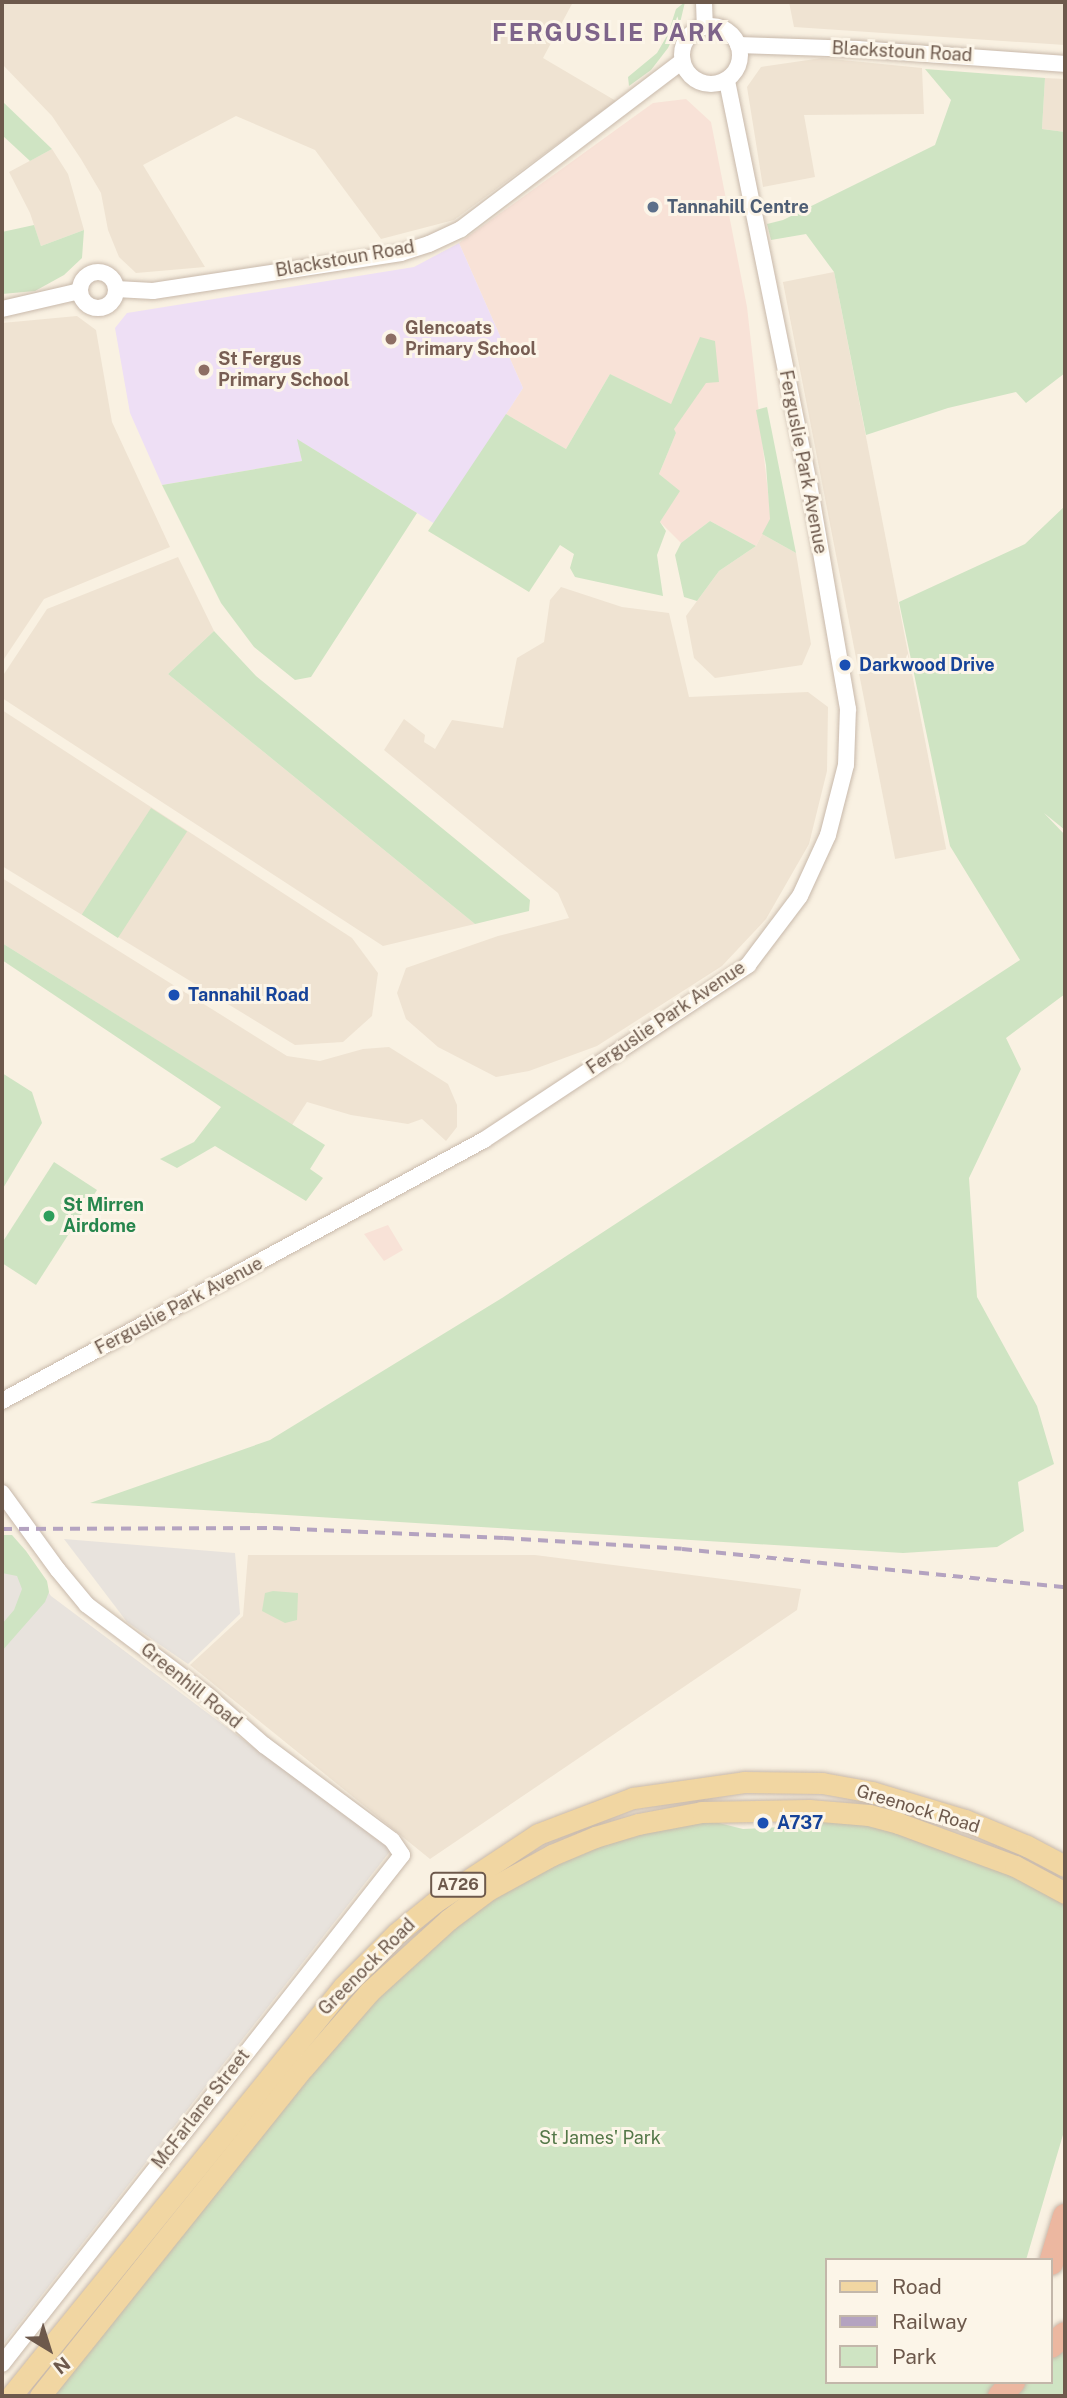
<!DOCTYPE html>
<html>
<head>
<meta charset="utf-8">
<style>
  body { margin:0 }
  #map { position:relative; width:1067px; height:2398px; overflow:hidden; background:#f9f1e2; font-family:"Public Sans",sans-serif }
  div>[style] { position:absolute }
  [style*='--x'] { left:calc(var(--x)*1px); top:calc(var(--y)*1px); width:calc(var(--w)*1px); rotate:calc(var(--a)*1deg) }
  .residential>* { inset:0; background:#efe3d2; transform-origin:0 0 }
  .commercial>* { inset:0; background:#f8e2d7 }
  .industrial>* { inset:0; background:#e8e3dd }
  .education>* { inset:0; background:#eedff5 }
  .green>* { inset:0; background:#cfe4c3; transform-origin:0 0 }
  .roads { filter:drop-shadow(0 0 2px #c8b9ab) drop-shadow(0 0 2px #c8b9ab) }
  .minor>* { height:16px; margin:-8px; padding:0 8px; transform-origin:8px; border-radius:8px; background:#fff }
  .minor>.ring { margin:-8px; padding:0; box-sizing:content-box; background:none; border:16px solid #fff; border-radius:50% }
  .major>* { height:21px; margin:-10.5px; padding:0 10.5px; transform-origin:10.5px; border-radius:10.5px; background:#f1d6a2 }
  .highway>* { height:24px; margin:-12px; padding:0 12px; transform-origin:12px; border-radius:12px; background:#ecb7a0 }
  .rail>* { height:3.5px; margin-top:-1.75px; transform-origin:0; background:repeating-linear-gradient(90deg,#b4a3c0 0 10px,transparent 0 17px) }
  .dots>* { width:19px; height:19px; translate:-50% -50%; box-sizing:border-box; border:4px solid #fcf5e8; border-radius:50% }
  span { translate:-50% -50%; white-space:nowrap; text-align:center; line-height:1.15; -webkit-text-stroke:6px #fcf5e8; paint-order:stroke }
  .shield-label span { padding:2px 5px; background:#fcf5e8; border:2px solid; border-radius:5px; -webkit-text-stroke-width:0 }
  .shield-label { font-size:16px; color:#6d594c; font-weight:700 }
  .street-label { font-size:18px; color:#6d594c }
  .service-label { font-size:18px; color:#4e5e75; font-weight:700 }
  .left { translate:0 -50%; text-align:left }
  .education-label { font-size:18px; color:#785e54; font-weight:700 }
  .transit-label { font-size:18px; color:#164399; font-weight:700 }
  .leisure-label { font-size:18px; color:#27864d; font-weight:700 }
  .park-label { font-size:18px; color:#547848 }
  .district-label { font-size:24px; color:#7e648a; font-weight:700; letter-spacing:2px }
  .frame { position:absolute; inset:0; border:4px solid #6d594c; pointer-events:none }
  .legend { position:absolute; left:825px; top:2258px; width:228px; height:126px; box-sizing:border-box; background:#fcf5e8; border:2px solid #c3b7aa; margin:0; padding:9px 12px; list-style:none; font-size:21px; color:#6d594c }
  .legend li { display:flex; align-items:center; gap:14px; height:35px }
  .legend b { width:35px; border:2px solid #c3b7aa }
  .north { position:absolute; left:14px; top:2314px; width:70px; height:70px; -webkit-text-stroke:5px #fcf5e8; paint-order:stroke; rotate:142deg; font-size:19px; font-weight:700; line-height:28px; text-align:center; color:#6d594c }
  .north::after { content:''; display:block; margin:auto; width:24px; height:32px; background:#6d594c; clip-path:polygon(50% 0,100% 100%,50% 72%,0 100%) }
</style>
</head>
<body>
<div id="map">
  <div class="residential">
    <i style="clip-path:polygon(2px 2px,573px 2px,543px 58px,616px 101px,454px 220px,381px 239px,315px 150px,236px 116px,143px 165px,205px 267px,136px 273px,119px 257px,108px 230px,101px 193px,81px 159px,52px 116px,2px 64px)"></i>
    <i style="clip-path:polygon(789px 2px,1065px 2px,1065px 45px,794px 27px)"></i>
    <i style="clip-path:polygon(822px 58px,922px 68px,924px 114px,804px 115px,815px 177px,763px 187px,747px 87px,761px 67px)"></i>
    <i style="clip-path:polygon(1045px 78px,1065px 79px,1065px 132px,1042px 129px)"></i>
    <i style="clip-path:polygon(52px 149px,68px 174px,84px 230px,41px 246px,30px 213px,9px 172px)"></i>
    <i style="left:834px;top:272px;width:588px;height:52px;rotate:79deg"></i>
    <i style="clip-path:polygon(77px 316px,96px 330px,112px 422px,170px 547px,44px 599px,2px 662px,2px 323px)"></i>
    <i style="clip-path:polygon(762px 534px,796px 553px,811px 644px,802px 665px,715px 678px,694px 658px,686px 616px,719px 571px,756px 546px)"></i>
    <i style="clip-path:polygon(178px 557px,214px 631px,168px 674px,475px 924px,383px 946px,2px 698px,2px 677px,47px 609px)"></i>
    <i style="clip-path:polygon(561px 587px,622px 607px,669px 613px,689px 697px,808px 692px,828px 707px,827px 771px,809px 844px,766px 919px,722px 966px,597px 1046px,529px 1071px,496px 1077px,438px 1047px,406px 1019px,397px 993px,406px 968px,498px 936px,569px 918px,558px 893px,384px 750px,404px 719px,425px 735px,424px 742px,435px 749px,452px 720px,503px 728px,517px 658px,544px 642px,550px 600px)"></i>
    <i style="clip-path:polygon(2px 710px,352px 938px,378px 973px,372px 1016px,343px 1042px,295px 1045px,2px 866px)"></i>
    <i style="clip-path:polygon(2px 878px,287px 1056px,320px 1061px,363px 1049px,389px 1047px,448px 1084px,457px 1105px,457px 1127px,446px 1141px,422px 1119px,408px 1124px,351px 1115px,307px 1102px,292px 1125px,2px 943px)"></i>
    <i style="clip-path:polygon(248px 1555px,535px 1555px,801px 1589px,797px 1610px,430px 1859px,190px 1665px,243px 1616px)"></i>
  </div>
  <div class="commercial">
    <i style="clip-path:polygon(686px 99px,711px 122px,747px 307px,771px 519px,756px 546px,710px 521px,681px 543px,660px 522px,679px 491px,659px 474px,676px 433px,673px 429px,706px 382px,700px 338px,671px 405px,610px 374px,566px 449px,506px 414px,523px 388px,459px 243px,653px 103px)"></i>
    <i style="clip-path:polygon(388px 1225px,403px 1250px,384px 1261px,364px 1234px)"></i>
  </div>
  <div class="industrial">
    <i style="clip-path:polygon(64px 1539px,235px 1553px,240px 1614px,188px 1664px,127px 1622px)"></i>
    <i style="clip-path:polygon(23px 1556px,51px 1596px,391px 1850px,2px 2346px,2px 1572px)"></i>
  </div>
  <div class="education">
    <i style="clip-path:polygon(459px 243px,523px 388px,435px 524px,298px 440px,302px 461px,162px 485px,130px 413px,115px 328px,127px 313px,414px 267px)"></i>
  </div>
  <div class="green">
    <i style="clip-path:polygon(685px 2px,680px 23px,668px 48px,651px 70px,629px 86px,628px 77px,657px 53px,668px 34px,676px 9px)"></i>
    <i style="clip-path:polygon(925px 69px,1045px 78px,1042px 129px,1065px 132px,1065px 373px,1026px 403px,1016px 392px,948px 408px,866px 435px,834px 272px,806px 234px,771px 240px,767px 224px,783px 220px,935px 145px,951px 100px)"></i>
    <i style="clip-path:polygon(2px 101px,52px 149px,30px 161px,2px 135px)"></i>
    <i style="clip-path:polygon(34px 225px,41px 246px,84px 230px,82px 258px,64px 275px,35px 291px,2px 294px,2px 232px)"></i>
    <i style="clip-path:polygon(700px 337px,715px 341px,719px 382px,706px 383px,674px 429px,676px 433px,659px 474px,680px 491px,660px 522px,666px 531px,657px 555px,663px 596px,575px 577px,570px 568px,574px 554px,560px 545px,529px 592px,428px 531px,506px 414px,566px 449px,610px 374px,671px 404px)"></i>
    <i style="clip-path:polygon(767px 407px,796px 553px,762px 534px,770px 519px,766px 465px,756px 410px)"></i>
    <i style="clip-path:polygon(297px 439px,417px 513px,311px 677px,295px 680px,254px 647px,221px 603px,162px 485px,302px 461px)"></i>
    <i style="clip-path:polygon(1065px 506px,1065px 830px,1044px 813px,1065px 835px,1065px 994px,1006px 1038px,1021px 1069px,969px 1178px,977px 1297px,1037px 1406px,1054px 1464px,1018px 1482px,1024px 1531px,997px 1547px,903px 1553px,90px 1503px,270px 1440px,502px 1298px,1020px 960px,950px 846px,899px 602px,1025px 544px)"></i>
    <i style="clip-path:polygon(710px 521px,756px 546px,719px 571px,697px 601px,684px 597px,675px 555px,681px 543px)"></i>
    <i style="clip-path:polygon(214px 631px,256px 676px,530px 900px,529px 911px,475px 924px,168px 674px)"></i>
    <i style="left:151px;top:808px;width:43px;height:127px;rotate:33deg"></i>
    <i style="clip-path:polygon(2px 943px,325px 1145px,310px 1169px,323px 1178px,306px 1201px,215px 1146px,177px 1168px,160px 1159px,194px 1142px,221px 1107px,2px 960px)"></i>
    <i style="clip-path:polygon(2px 1073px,32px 1092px,42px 1123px,2px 1190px)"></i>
    <i style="clip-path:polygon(54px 1162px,97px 1190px,36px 1285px,2px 1263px,2px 1243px)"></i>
    <i style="clip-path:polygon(2px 1535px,12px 1535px,26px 1551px,47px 1581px,49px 1592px,45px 1602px,2px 1651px,2px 1624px,14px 1610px,22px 1589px,17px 1576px,2px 1573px)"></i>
    <i style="clip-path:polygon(273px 1591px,298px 1593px,297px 1620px,285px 1623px,262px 1611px,265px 1593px)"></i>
    <i style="clip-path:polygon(824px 1818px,891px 1830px,991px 1866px,1065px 1903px,1065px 2128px,1026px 2260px,827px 2260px,827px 2382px,1002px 2382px,992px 2396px,50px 2396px,362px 2012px,466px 1913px,555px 1861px,621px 1837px,703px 1819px,743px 1829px,822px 1825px)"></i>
    <i style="clip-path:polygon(1065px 2342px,1065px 2396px,1016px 2396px,1026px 2382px,1051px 2382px,1051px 2355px)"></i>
  </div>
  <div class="roads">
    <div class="minor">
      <i style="--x:704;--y:2;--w:24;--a:88"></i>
      <i class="ring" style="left:682px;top:26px;width:42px;height:42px"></i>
      <i style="--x:738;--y:45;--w:120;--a:1.9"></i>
      <i style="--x:858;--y:49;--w:208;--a:4.1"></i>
      <i class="ring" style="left:80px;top:272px;width:20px;height:20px"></i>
      <i style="--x:116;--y:289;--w:37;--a:3"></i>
      <i style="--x:153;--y:291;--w:251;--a:-8.7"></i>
      <i style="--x:401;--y:253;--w:29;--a:-18"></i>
      <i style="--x:429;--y:244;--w:35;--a:-25"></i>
      <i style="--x:461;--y:229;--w:278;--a:-37.2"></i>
      <i style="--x:2;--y:309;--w:80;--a:-13"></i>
      <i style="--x:2;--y:1401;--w:548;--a:-28.44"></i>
      <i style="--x:484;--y:1140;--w:317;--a:-33.5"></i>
      <i style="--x:748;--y:965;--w:86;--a:-53"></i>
      <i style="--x:800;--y:896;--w:67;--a:-65.3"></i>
      <i style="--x:828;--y:835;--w:72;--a:-75.6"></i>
      <i style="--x:846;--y:765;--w:56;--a:-88"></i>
      <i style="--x:848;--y:709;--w:228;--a:-99.8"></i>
      <i style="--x:809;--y:484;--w:412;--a:-101.5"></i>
      <i style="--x:2;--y:1493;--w:95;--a:54"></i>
      <i style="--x:58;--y:1570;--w:45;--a:50.4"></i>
      <i style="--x:87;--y:1605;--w:150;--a:36.9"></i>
      <i style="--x:207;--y:1695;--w:76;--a:41.3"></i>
      <i style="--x:264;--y:1745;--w:159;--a:36.6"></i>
      <i style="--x:392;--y:1840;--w:18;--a:56"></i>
      <i style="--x:402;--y:1855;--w:647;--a:128.16"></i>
    </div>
    <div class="major">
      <i style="--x:11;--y:2396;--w:527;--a:-50.93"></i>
      <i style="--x:343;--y:1987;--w:76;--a:-45"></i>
      <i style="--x:397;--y:1933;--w:49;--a:-39.2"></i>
      <i style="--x:435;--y:1902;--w:123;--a:-33.4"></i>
      <i style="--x:538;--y:1834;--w:102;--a:-20.8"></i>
      <i style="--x:633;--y:1798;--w:112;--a:-8.2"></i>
      <i style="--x:744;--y:1782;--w:78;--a:0.7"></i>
      <i style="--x:822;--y:1783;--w:51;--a:10.2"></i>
      <i style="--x:872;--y:1792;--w:97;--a:16.8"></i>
      <i style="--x:965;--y:1820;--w:67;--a:22.8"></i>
      <i style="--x:1027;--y:1846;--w:43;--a:27.8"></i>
      <i style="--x:40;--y:2396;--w:420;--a:-51.3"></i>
      <i style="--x:303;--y:2068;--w:101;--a:-49"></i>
      <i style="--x:369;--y:1992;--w:107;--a:-42.3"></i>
      <i style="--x:448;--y:1920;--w:50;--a:-36.9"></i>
      <i style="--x:488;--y:1890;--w:73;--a:-28.7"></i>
      <i style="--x:552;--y:1855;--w:47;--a:-22.7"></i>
      <i style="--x:595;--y:1837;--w:45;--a:-16.8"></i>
      <i style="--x:638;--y:1824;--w:65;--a:-10.6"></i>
      <i style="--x:702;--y:1812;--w:107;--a:-1.1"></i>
      <i style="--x:809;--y:1810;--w:60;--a:4.8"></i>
      <i style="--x:869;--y:1815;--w:30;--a:15"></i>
      <i style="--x:898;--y:1823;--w:125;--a:20.2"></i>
      <i style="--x:1015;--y:1866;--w:57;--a:28.4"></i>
    </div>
    <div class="highway">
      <i style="--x:1051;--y:2263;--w:49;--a:-73.4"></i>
      <i style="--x:1051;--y:2346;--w:18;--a:-41"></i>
      <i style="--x:1000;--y:2396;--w:19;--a:-47"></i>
    </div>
  </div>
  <div class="rail">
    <i style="--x:2;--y:1529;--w:271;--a:-0.2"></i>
    <i style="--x:273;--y:1528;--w:231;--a:2.5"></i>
    <i style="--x:504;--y:1538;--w:178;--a:3.5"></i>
    <i style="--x:682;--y:1549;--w:385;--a:5.7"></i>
  </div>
  <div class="dots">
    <i style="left:653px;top:207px;background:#5c6f8a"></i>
    <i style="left:391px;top:339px;background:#8d6e63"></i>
    <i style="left:204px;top:370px;background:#8d6e63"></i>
    <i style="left:845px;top:665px;background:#1a4fb4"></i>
    <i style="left:174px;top:995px;background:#1a4fb4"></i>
    <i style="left:49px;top:1216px;background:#2e9e5b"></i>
    <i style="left:763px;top:1823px;background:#1a4fb4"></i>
  </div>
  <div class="shield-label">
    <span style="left:458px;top:1885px">A726</span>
  </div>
  <div class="street-label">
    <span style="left:902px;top:52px;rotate:3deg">Blackstoun Road</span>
    <span style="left:345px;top:259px;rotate:-10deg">Blackstoun Road</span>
    <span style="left:803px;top:462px;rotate:79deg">Ferguslie Park Avenue</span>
    <span style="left:666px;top:1018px;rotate:-34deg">Ferguslie Park Avenue</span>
    <span style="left:179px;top:1306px;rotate:-28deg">Ferguslie Park Avenue</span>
    <span style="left:191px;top:1686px;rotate:39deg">Greenhill Road</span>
    <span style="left:918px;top:1809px;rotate:17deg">Greenock Road</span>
    <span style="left:367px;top:1967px;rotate:-45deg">Greenock Road</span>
    <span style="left:201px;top:2109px;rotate:-52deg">McFarlane Street</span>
  </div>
  <div class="service-label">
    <span class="left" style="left:667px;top:207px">Tannahill Centre</span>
  </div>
  <div class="education-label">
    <span class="left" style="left:405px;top:339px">Glencoats<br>Primary School</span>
    <span class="left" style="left:218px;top:370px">St Fergus<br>Primary School</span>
  </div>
  <div class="transit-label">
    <span class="left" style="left:859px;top:665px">Darkwood Drive</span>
    <span class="left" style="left:188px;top:995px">Tannahil Road</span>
    <span class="left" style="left:777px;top:1823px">A737</span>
  </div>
  <div class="leisure-label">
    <span class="left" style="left:63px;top:1216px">St Mirren<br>Airdome</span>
  </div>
  <div class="park-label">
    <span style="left:600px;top:2138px">St James' Park</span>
  </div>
  <div class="district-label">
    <span style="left:609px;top:33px">FERGUSLIE PARK</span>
  </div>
  <div class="frame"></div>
  <ul class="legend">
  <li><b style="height:9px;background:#f1d6a2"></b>Road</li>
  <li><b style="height:9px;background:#b4a3c0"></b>Railway</li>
  <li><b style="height:19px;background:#cfe4c3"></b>Park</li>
  </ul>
  <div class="north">N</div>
</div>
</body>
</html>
